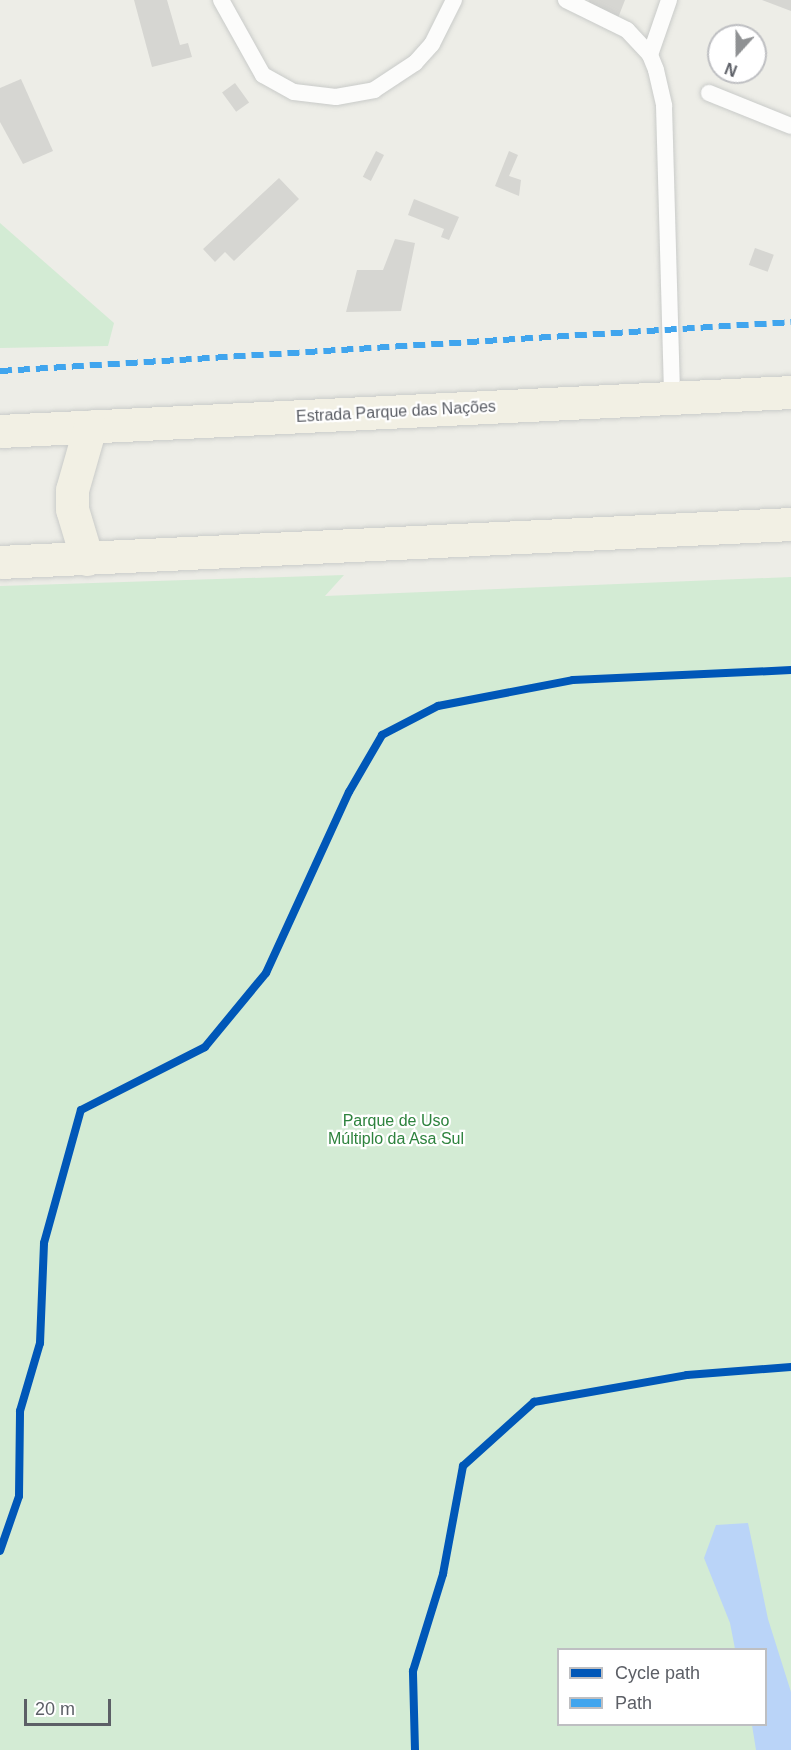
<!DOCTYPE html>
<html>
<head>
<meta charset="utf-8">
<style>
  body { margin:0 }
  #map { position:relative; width:791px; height:1750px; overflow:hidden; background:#edede7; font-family:Helvetica,sans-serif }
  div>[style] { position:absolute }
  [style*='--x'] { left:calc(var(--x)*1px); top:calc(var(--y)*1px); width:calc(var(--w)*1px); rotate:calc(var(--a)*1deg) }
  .green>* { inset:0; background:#d3ebd4 }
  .water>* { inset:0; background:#bad4f8 }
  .building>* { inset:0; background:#d6d6d2; transform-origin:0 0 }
  .path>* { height:4px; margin-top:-2px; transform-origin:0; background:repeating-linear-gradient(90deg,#cbcfcd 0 6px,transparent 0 9px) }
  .roads { filter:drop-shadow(0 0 2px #c9cbc9) drop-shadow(0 0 2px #c9cbc9) }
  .service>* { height:16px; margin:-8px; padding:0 8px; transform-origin:8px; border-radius:8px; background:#fcfcfb }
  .trunk>* { height:33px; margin:-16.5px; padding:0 16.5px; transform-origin:16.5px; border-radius:16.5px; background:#f2f0e4 }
  .quiet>* { height:6px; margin-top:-3px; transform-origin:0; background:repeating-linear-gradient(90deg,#40a5ee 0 12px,transparent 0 18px) }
  .cycleway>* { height:8px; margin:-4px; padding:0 4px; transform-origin:4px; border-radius:4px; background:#0057b8 }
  span { translate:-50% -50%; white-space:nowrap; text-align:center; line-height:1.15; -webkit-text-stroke:4.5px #fff; paint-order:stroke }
  .street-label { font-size:16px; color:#5c5f66 }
  .park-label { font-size:16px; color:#2e833e }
  .legend { position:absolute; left:557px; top:1648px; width:210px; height:78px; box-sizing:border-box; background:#fff; border:2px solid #bebfc2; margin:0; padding:8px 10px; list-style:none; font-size:18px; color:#5c5f66 }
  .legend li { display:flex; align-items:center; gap:12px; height:30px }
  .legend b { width:30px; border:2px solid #bebfc2 }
  .north { position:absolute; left:707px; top:24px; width:60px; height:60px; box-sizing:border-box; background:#fff; border:2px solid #bebfc2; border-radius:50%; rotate:201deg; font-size:16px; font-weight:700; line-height:24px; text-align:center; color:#5c5f66 }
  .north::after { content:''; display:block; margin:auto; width:21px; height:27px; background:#8f9193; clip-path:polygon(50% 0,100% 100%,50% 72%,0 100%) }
  .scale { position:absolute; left:24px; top:1699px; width:87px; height:27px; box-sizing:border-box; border:3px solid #5c5f66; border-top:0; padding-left:8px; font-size:18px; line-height:21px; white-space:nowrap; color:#5c5f66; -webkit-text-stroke:4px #fff; paint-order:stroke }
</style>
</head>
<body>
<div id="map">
  <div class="green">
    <i style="clip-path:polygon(0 223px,114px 323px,108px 346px,0 348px)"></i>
    <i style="clip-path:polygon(evenodd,344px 575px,325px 596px,791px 577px,791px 1750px,0 1750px,0 586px,344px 575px,558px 1650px,766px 1650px,766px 1724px,558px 1724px,558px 1650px)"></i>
  </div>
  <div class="water">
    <i style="clip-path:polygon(748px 1523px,768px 1619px,791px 1692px,791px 1750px,756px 1750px,752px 1725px,766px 1724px,766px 1650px,735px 1649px,730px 1623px,704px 1558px,716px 1525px)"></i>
  </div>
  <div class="building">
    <i style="clip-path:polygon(134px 0,167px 0,180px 45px,188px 43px,192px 57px,152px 67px)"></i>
    <i style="clip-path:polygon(589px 0,625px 0,616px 23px,585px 11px)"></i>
    <i style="clip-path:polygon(762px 0,791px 0,791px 11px)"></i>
    <i style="clip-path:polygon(21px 79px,53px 151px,23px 164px,0 122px,0 88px)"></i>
    <i style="left:235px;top:83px;width:24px;height:16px;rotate:54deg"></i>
    <i style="left:376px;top:151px;width:9px;height:29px;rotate:27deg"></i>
    <i style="clip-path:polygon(509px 151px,518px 155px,509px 176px,521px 180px,519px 196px,495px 186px)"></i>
    <i style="clip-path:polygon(279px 178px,299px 199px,234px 261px,225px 252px,215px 262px,203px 249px)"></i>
    <i style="clip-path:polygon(414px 199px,459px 217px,449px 240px,441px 237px,444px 229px,408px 215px)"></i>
    <i style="clip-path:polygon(395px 239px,415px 243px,401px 311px,346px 312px,357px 270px,383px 270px)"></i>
    <i style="left:755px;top:248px;width:20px;height:18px;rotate:20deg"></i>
  </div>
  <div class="path">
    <i style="--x:0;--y:1551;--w:58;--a:-70.9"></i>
    <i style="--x:19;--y:1496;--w:85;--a:-89.3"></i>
    <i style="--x:20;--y:1411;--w:71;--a:-73.6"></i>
    <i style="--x:40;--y:1343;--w:100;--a:-87.7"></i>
    <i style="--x:44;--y:1243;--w:138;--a:-74.5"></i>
    <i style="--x:81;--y:1110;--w:139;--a:-26.9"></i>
    <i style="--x:205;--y:1047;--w:96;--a:-50.5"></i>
    <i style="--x:266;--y:973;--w:199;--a:-65.4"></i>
    <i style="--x:349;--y:792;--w:66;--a:-59.9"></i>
    <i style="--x:382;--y:735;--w:63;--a:-27.4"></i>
    <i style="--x:438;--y:706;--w:137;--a:-10.9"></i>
    <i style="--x:573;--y:680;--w:218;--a:-2.6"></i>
    <i style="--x:415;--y:1750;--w:79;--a:-91.5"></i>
    <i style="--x:413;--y:1671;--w:102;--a:-72.8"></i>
    <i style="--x:443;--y:1574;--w:110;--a:-79.5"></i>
    <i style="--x:463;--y:1466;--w:96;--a:-42"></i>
    <i style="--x:534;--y:1402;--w:155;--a:-10"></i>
    <i style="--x:687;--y:1375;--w:104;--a:-4.4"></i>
  </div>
  <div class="roads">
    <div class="service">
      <i style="--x:221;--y:0;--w:86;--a:60.8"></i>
      <i style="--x:263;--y:75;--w:35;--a:29"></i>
      <i style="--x:294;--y:92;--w:42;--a:6.8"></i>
      <i style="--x:336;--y:97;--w:39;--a:-10"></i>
      <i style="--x:374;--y:90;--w:49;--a:-33.4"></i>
      <i style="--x:415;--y:63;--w:25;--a:-48"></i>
      <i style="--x:432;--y:44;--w:49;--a:-63.4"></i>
      <i style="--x:566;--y:0;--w:68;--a:26.2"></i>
      <i style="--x:627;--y:30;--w:34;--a:47"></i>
      <i style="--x:650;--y:55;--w:16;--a:68"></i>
      <i style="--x:656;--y:70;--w:37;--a:77"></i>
      <i style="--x:664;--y:106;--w:294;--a:88.4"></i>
      <i style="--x:650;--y:55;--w:58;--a:-70.9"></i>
      <i style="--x:709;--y:93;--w:88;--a:21.9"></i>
    </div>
    <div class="trunk">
      <i style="--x:0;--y:431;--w:792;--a:-2.82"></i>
      <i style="--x:87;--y:559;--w:52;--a:-106.7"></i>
      <i style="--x:72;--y:509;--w:19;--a:-90"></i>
      <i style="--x:72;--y:490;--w:66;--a:-74.1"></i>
      <i style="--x:0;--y:562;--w:792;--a:-2.75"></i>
    </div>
  </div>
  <div class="quiet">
    <i style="--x:0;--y:371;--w:793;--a:-3.54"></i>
  </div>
  <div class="cycleway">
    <i style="--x:0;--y:1551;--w:58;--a:-70.9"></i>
    <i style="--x:19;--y:1496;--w:85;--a:-89.3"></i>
    <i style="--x:20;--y:1411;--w:71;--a:-73.6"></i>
    <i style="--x:40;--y:1343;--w:100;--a:-87.7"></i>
    <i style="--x:44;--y:1243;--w:138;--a:-74.5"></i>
    <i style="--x:81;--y:1110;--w:139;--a:-26.9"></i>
    <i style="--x:205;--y:1047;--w:96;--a:-50.5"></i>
    <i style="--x:266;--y:973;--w:199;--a:-65.4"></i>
    <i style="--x:349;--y:792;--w:66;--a:-59.9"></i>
    <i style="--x:382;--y:735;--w:63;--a:-27.4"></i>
    <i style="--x:438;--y:706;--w:137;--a:-10.9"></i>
    <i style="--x:573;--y:680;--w:218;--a:-2.6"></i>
    <i style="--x:415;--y:1750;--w:79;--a:-91.5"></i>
    <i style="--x:413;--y:1671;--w:102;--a:-72.8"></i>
    <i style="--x:443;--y:1574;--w:110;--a:-79.5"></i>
    <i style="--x:463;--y:1466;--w:96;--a:-42"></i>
    <i style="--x:534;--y:1402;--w:155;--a:-10"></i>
    <i style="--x:687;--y:1375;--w:104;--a:-4.4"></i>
  </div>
  <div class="street-label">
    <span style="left:396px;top:412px;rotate:-3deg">Estrada Parque das Nações</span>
  </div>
  <div class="park-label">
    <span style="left:396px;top:1130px">Parque de Uso<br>Múltiplo da Asa Sul</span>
  </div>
  <ul class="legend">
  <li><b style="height:8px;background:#0057b8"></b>Cycle path</li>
  <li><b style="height:8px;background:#40a5ee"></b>Path</li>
  </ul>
  <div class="north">N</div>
  <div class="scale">20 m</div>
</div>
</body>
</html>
